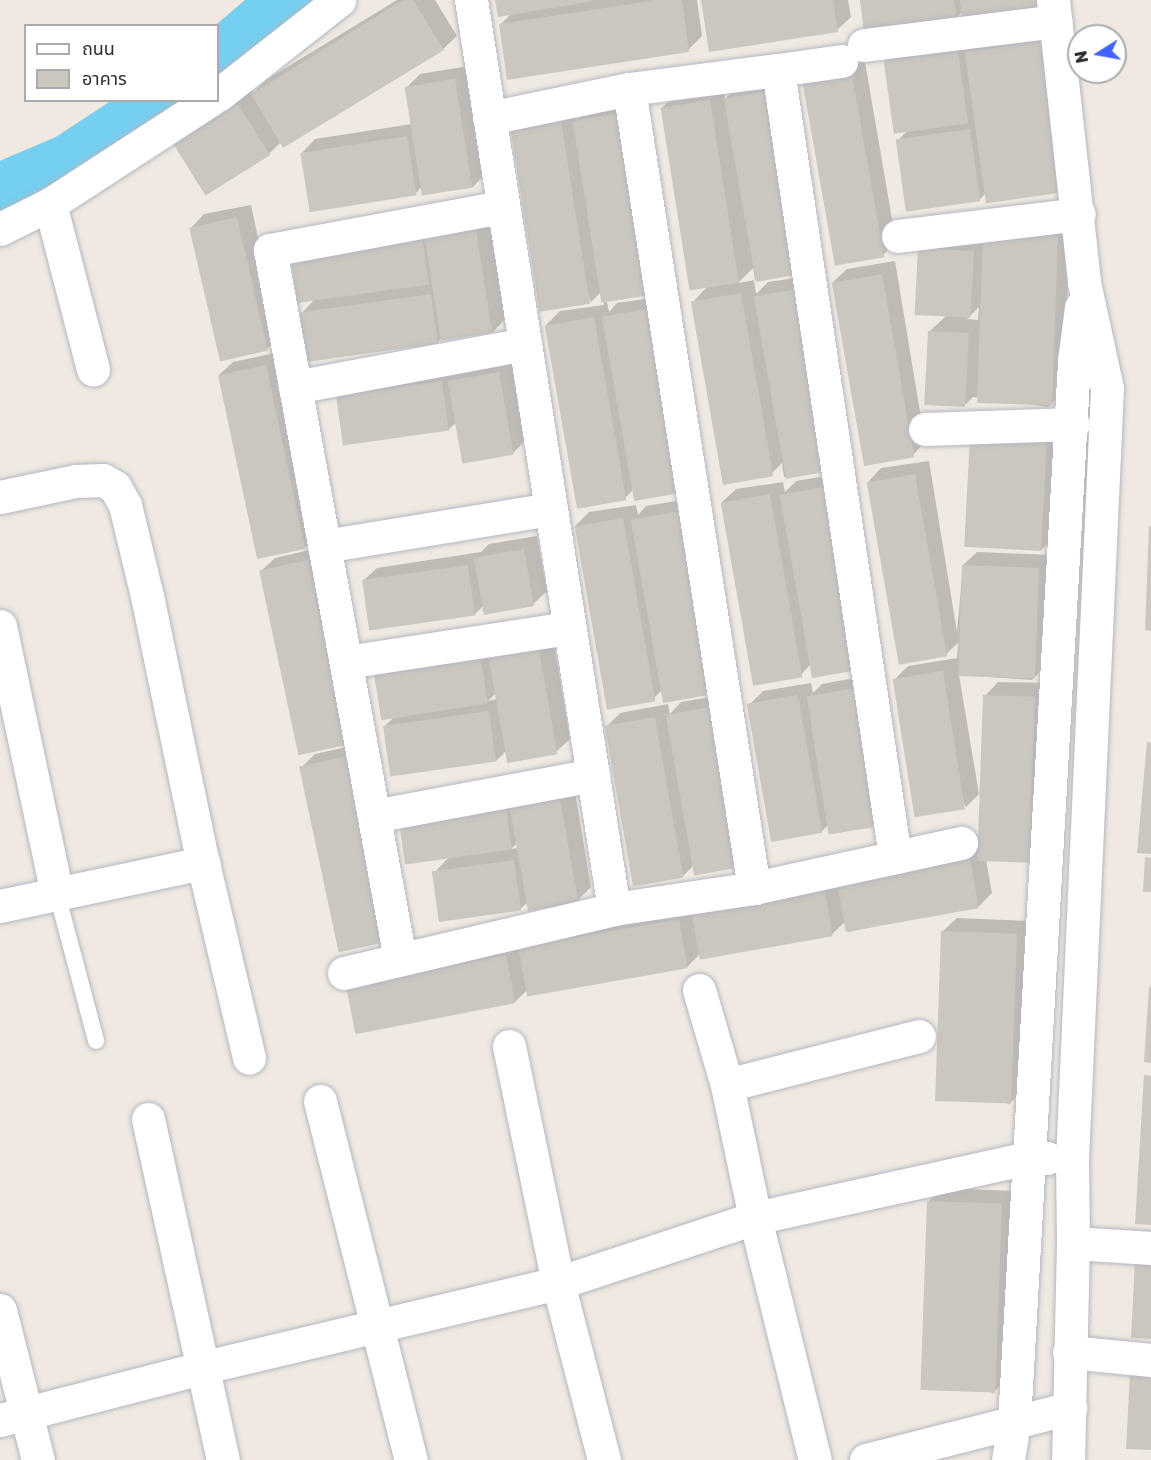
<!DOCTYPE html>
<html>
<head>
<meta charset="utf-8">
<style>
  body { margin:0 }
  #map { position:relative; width:1151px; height:1460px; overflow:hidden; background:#efe9e1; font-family:"Golos Text","Noto Sans Thai",sans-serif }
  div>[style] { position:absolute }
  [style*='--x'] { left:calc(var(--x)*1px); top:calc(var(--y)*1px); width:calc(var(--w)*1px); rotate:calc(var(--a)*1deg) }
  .shadow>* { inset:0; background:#0003 }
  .river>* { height:56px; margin:-28px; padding:0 28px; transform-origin:28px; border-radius:28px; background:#75cff0 }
  .building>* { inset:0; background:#cbc7bf; transform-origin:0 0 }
  .roads { filter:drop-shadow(0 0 2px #b4b7c1) drop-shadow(0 0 2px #b4b7c1) }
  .lane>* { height:16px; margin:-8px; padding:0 8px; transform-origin:8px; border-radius:8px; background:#fff }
  .street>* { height:33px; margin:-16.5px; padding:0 16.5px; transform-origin:16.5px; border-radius:16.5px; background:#fff }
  span { translate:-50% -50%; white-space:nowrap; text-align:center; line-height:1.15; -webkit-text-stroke:4.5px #fff; paint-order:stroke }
  .legend { position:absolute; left:24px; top:24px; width:195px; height:78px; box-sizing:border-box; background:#fff; border:2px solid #ababab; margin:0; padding:8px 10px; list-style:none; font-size:18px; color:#2e2e2e }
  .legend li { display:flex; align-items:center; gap:12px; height:30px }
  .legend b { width:30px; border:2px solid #ababab }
  .north { position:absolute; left:1067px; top:24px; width:60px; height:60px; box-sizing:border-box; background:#fff; border:2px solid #ababab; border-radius:50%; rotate:259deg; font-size:16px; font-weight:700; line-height:24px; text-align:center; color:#2e2e2e }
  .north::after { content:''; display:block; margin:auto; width:21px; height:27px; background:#4264fb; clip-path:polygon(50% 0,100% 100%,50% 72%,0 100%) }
</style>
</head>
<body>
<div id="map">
  <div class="shadow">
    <i style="clip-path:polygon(397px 0,435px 0,457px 36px,443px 49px,281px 142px,269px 154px,173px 141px,250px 88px,253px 93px,266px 80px)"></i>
    <i style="clip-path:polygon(497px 0,697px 0,702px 36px,688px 50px,501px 24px,512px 13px)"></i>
    <i style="clip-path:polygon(703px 0,848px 0,851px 17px,837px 30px)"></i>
    <i style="clip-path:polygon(862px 0,1045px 0,962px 12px,956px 18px)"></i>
    <i style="clip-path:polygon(1054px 29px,985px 194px,979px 200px,898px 140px,908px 130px,886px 61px,899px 47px,971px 38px,972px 48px,980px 40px)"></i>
    <i style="clip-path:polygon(865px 62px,896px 242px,882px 256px,817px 69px)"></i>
    <i style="clip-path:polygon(468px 66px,486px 173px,473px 187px,422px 186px,415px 194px,302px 153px,315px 139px,412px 124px,406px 88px,420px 74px)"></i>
    <i style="clip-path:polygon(evenodd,787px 78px,817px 258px,804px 272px,754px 280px,756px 294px,768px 282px,816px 275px,846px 455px,833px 469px,784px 477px,782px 463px,771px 474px,723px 483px,693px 302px,708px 286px,691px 289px,662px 108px,675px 94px,723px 87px,725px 99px,739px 85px,787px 78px,753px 268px,755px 280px,738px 283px,753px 268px)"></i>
    <i style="clip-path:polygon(636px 100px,607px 302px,609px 312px,617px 303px,665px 296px,632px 491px,625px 498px,546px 325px,560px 311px,604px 305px,602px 291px,591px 302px,513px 129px,574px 108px,576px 120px,588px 108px)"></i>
    <i style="clip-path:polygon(251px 205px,279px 336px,266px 350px,191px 228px,204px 214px)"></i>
    <i style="clip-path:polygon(488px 211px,506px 318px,493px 332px,443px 337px,437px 343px,301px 314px,315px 299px,292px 253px)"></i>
    <i style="clip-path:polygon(evenodd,1071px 223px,1062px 394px,1048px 407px,973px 397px,964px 406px,930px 331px,946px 316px,919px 249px,1071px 223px,979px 307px,978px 320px,967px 319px,979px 307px)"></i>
    <i style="clip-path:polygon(895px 261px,925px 442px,912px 456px,833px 282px,847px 269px)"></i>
    <i style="clip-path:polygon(279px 352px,319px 534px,305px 548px,219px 375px,233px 362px)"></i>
    <i style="clip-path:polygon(512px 359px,526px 440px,512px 454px,457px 422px,448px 430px,337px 397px,351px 384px,455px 368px,456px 375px,463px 367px)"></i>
    <i style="clip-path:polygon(985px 423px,1060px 427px,1054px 538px,1040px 551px)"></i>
    <i style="clip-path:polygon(929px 461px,957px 632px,963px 565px,977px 552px,1052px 555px,1045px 666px,1032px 680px,959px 675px,979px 794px,966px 807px,894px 680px,908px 666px,957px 658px,958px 643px,945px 655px,868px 482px,881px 468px)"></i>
    <i style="clip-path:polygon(843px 473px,810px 665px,800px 676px,722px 502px,736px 489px,783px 482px,785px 492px,796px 481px)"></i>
    <i style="clip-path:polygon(694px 498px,661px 691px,653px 699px,575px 526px,589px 512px,636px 505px,638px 515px,646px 506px)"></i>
    <i style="clip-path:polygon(537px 536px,547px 591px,533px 604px,483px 606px,474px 615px,363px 581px,377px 568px,481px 552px,489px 544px)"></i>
    <i style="clip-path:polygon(322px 547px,361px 730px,261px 571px,275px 558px)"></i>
    <i style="clip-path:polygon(evenodd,552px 632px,570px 739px,556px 752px,506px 751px,496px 761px,384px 727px,397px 714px,375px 669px,552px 632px,496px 693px,497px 699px,488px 701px,496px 693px)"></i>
    <i style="clip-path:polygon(871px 675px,830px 823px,821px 832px,749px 705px,763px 691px,811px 683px,813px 693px,822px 684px)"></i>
    <i style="clip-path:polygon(998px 682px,1048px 683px,1043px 849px,986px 860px,992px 893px,979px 906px,848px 932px,846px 921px,832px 934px,700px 954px,687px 967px,528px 989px,515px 1002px,348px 985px,534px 935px,980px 847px,985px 696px)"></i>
    <i style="clip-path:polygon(729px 694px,693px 866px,682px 877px,607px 726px,620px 713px,668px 704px,670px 714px,681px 702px)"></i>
    <i style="clip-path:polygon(361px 744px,400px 927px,301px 768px,315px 754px)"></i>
    <i style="clip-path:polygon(evenodd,573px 780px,591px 887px,577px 901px,527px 903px,520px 909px,434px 873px,448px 858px,413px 803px,573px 780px,517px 843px,518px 848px,511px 849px,517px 843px)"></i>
    <i style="clip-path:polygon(957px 918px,1030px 921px,1021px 1092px,1008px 1105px,943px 931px)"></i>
    <i style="clip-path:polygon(942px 1188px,1015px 1191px,1005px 1380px,992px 1394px,928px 1202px)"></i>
  </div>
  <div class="river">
    <i style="--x:218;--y:60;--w:92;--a:-40.6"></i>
    <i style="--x:0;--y:191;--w:75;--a:-22.8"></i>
    <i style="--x:69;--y:162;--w:113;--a:-33.4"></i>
  </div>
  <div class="building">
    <i style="clip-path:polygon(403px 0,413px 0,444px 50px,283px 148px,251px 94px)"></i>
    <i style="clip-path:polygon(495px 0,593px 0,593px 1px,498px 17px)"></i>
    <i style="clip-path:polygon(657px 0,682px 0,689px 52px,507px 80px,499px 24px)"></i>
    <i style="clip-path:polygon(701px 0,833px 0,838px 32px,709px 52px)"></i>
    <i style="clip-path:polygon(860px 0,954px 0,957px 19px,864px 33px)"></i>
    <i style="clip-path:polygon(960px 0,1038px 0,1039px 8px,962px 19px)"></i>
    <i style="left:1041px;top:41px;width:153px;height:77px;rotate:82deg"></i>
    <i style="left:958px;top:51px;width:73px;height:75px;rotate:82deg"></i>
    <i style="left:852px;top:75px;width:185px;height:50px;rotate:80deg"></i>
    <i style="left:455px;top:79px;width:110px;height:51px;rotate:81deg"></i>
    <i style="left:773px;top:90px;width:186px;height:50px;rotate:80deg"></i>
    <i style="left:710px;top:100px;width:185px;height:50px;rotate:81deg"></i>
    <i style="left:236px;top:101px;width:64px;height:76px;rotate:58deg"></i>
    <i style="left:623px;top:113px;width:184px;height:51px;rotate:81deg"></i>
    <i style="left:561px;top:121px;width:185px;height:51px;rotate:81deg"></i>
    <i style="left:970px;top:129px;width:73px;height:75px;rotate:82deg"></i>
    <i style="left:407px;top:136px;width:60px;height:108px;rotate:81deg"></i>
    <i style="left:237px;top:217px;width:137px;height:49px;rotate:77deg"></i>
    <i style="left:475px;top:224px;width:110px;height:52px;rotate:81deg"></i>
    <i style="left:983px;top:233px;width:75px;height:170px;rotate:2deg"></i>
    <i style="left:422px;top:234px;width:51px;height:133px;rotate:82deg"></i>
    <i style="left:918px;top:248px;width:56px;height:67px;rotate:3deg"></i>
    <i style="left:882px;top:274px;width:186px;height:51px;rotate:80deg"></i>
    <i style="left:802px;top:288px;width:185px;height:49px;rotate:80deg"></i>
    <i style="left:741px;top:293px;width:186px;height:51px;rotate:80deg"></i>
    <i style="left:431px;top:294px;width:50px;height:133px;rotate:82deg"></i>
    <i style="left:652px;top:308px;width:187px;height:51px;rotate:80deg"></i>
    <i style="left:594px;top:317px;width:186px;height:50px;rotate:80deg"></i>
    <i style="left:928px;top:331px;width:41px;height:74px;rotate:3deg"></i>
    <i style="left:266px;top:365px;width:188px;height:49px;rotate:78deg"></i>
    <i style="left:499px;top:372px;width:84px;height:52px;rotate:80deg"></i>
    <i style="left:442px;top:381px;width:50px;height:107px;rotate:82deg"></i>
    <i style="left:970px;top:436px;width:77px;height:111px;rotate:3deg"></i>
    <i style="left:915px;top:474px;width:185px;height:49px;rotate:80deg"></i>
    <i style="left:830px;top:486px;width:186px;height:51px;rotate:80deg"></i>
    <i style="left:770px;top:494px;width:186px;height:50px;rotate:80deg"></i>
    <i style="left:681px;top:511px;width:186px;height:51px;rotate:80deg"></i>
    <i style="left:623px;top:518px;width:186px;height:49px;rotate:80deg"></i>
    <i style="clip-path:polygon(1149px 526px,1151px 526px,1151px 631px,1145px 630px)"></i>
    <i style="left:524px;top:549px;width:58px;height:51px;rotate:80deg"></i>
    <i style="left:308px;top:560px;width:189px;height:50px;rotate:78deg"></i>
    <i style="left:468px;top:565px;width:51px;height:107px;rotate:82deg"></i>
    <i style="left:962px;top:565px;width:77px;height:111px;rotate:2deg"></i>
    <i style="left:538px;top:644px;width:112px;height:51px;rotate:80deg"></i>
    <i style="left:480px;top:653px;width:51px;height:108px;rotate:81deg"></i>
    <i style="left:943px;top:671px;width:140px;height:51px;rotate:81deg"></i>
    <i style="left:858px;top:688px;width:140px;height:52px;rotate:81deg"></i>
    <i style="left:798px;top:695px;width:140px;height:52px;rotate:80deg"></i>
    <i style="left:983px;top:695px;width:52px;height:166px;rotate:2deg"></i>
    <i style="left:716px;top:706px;width:163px;height:51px;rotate:80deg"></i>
    <i style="left:489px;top:711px;width:51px;height:107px;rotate:82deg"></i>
    <i style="left:655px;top:717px;width:163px;height:51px;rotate:80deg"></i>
    <i style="clip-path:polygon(1147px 742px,1151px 743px,1151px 854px,1137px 853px)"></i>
    <i style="left:348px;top:756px;width:190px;height:50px;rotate:78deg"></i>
    <i style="left:559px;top:793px;width:111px;height:51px;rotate:80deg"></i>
    <i style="left:505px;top:800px;width:50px;height:108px;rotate:82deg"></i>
    <i style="clip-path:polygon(1145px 857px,1151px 858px,1151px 892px,1143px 892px)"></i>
    <i style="left:970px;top:859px;width:50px;height:135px;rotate:80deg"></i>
    <i style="left:514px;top:860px;width:51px;height:83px;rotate:82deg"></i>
    <i style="left:824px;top:887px;width:50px;height:135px;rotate:80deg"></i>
    <i style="left:679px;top:919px;width:50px;height:163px;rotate:80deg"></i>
    <i style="left:941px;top:931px;width:76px;height:170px;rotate:2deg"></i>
    <i style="left:506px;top:955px;width:49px;height:163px;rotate:79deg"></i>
    <i style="clip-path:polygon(1149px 987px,1151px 987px,1151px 1063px,1144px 1062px)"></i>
    <i style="clip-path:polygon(1144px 1075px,1151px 1076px,1151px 1225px,1135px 1224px)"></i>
    <i style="left:927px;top:1201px;width:75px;height:189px;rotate:2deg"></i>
    <i style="clip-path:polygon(1135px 1261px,1151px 1262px,1151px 1339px,1131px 1338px)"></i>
    <i style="clip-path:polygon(1130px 1371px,1151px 1373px,1151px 1450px,1126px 1449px)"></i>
  </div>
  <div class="roads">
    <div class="lane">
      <i style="--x:57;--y:894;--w:152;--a:75.1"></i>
    </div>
    <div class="street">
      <i style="--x:471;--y:0;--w:920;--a:81.06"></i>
      <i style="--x:614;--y:909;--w:142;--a:-8.5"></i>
      <i style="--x:754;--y:888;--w:212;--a:-12.3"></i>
      <i style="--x:1053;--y:0;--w:284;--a:83.7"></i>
      <i style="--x:1084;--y:282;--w:108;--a:77.8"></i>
      <i style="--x:1107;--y:388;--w:772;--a:92.6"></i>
      <i style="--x:1072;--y:1159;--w:84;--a:89.3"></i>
      <i style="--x:1073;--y:1243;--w:217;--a:91.3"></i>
      <i style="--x:864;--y:45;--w:193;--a:-7.1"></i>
      <i style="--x:778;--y:70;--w:64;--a:-8.1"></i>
      <i style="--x:629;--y:89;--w:809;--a:81.11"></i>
      <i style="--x:218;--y:95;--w:154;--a:-38.1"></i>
      <i style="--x:489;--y:118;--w:143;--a:-11.7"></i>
      <i style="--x:629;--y:89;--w:150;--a:-7.3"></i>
      <i style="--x:778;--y:70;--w:796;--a:81.54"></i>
      <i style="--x:50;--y:204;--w:171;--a:75.4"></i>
      <i style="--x:0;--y:229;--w:56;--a:-26.6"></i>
      <i style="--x:50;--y:204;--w:191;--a:-33"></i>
      <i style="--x:898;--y:236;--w:182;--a:-6.9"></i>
      <i style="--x:295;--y:387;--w:234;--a:-10.6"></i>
      <i style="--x:925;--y:429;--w:148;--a:-1.9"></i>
      <i style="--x:0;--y:497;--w:78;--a:-11.9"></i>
      <i style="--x:76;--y:481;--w:27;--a:-2"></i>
      <i style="--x:103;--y:480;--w:14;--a:30"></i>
      <i style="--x:115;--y:487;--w:21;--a:61"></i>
      <i style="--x:125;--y:505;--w:94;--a:76.4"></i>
      <i style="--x:147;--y:596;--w:273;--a:78.2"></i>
      <i style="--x:203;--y:863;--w:200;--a:76.7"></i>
      <i style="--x:324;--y:546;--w:230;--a:-9.3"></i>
      <i style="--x:0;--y:626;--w:274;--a:78"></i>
      <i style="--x:346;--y:662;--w:226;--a:-8.7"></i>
      <i style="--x:374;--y:816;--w:223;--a:-10.6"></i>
      <i style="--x:0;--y:906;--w:208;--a:-12"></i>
      <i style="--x:400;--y:959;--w:721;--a:-100.39"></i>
      <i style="--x:270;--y:250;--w:237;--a:-10.5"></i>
      <i style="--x:344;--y:973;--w:277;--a:-13.3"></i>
      <i style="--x:699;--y:990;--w:99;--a:73.6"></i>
      <i style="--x:727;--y:1085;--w:136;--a:78.1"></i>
      <i style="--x:755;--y:1218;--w:249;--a:76.1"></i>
      <i style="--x:509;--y:1046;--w:242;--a:78.3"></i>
      <i style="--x:558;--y:1283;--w:183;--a:75.4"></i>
      <i style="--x:727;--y:1085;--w:198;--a:-14.3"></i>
      <i style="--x:320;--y:1101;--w:370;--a:75.8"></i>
      <i style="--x:148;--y:1119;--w:349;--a:77.6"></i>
      <i style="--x:1073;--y:1243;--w:78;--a:3.7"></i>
      <i style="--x:0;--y:1310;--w:155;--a:75.8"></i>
      <i style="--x:1069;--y:1352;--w:82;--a:5.6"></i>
      <i style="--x:0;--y:1420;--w:208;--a:-14.5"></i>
      <i style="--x:201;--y:1368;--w:367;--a:-13.4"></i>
      <i style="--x:558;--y:1283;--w:207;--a:-18.3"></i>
      <i style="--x:755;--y:1218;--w:280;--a:-12.4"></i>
      <i style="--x:1028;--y:1158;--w:19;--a:0"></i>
      <i style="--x:866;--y:1460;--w:211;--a:-14.3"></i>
      <i style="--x:1008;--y:1460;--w:38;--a:-81"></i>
      <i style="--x:1014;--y:1422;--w:1063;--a:-86.76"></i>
      <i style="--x:1074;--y:361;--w:54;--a:-82.6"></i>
    </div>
  </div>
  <ul class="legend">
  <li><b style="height:8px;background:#fff"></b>ถนน</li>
  <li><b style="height:16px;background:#cbc7bf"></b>อาคาร</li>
  </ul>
  <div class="north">N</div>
</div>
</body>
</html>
